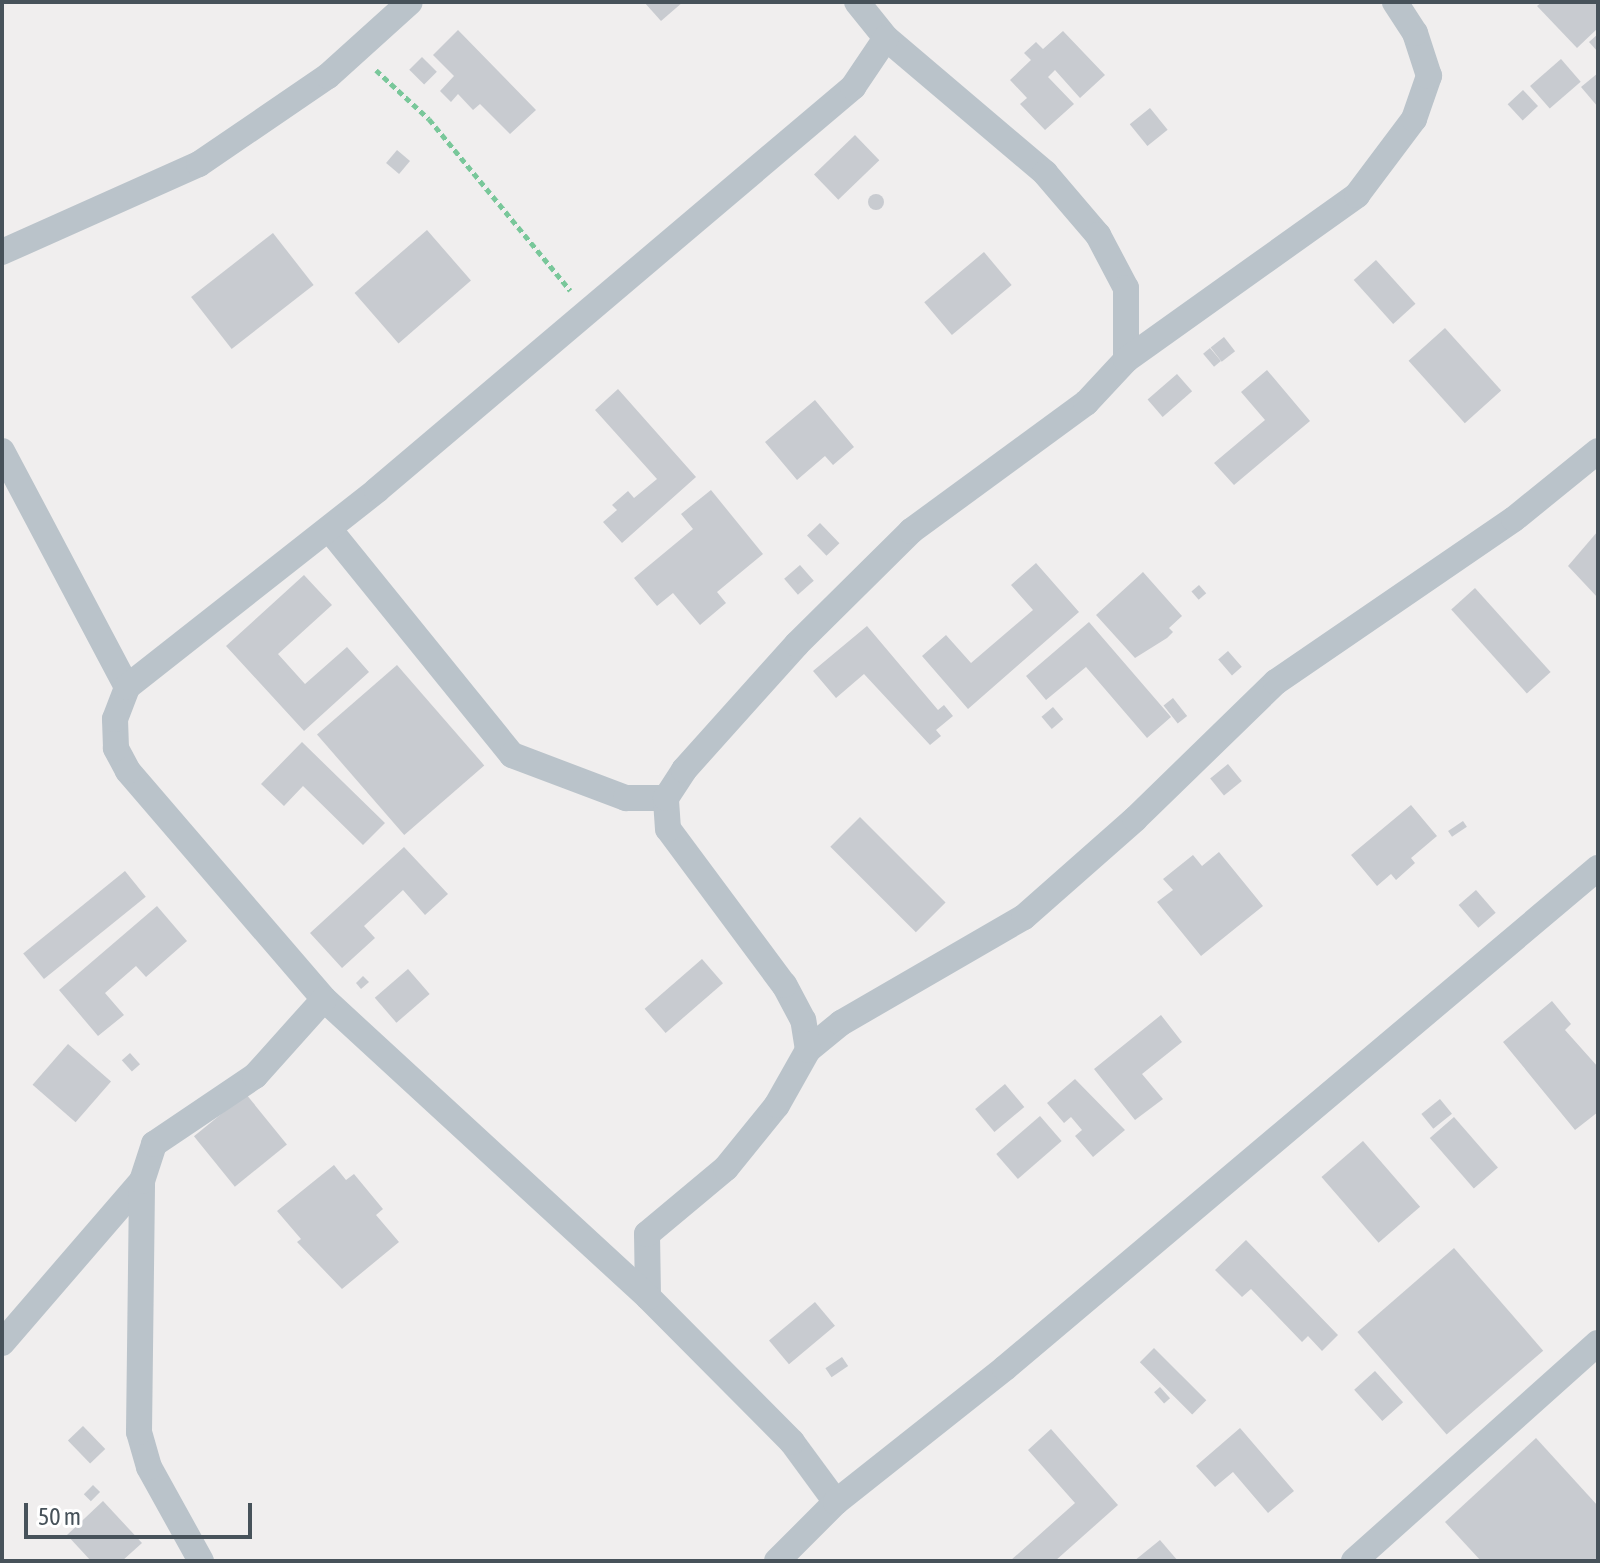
<!DOCTYPE html>
<html>
<head>
<meta charset="utf-8">
<style>
  body { margin:0 }
  #map { position:relative; width:1600px; height:1563px; overflow:hidden; background:#f0eeee; font-family:"Asap Condensed",sans-serif }
  div>[style] { position:absolute }
  [style*='--x'] { left:calc(var(--x)*1px); top:calc(var(--y)*1px); width:calc(var(--w)*1px); rotate:calc(var(--a)*1deg) }
  .building>* { inset:0; background:#c8cbd0; transform-origin:0 0 }
  .round { border-radius:50% }
  .path>* { height:5px; margin-top:-2.5px; transform-origin:0; background:repeating-linear-gradient(90deg,#79c79a 0 6px,transparent 0 10px) }
  .minor>* { height:26px; margin:-13px; padding:0 13px; transform-origin:13px; border-radius:13px; background:#bac3ca }
  span { translate:-50% -50%; white-space:nowrap; text-align:center; line-height:1.15; -webkit-text-stroke:6px #fff; paint-order:stroke }
  .frame { position:absolute; inset:0; border:4px solid #47525a; pointer-events:none }
  .scale { position:absolute; left:24px; top:1503px; width:228px; height:36px; box-sizing:border-box; border:4px solid #47525a; border-top:0; padding-left:10px; font-size:24px; line-height:28px; white-space:nowrap; color:#47525a; -webkit-text-stroke:6px #fff; paint-order:stroke }
</style>
</head>
<body>
<div id="map">
  <div class="building">
    <i style="clip-path:polygon(644px 2px,683px 2px,661px 21px)"></i>
    <i style="clip-path:polygon(1542px 2px,1598px 2px,1598px 28px,1577px 48px,1537px 6px)"></i>
    <i style="clip-path:polygon(458px 30px,536px 110px,510px 134px,480px 104px,473px 110px,458px 94px,451px 102px,440px 91px,454px 76px,433px 55px)"></i>
    <i style="clip-path:polygon(1063px 31px,1105px 75px,1080px 98px,1055px 70px,1048px 77px,1074px 104px,1045px 130px,1020px 104px,1027px 98px,1010px 80px,1031px 60px,1024px 53px,1036px 42px,1043px 49px)"></i>
    <i style="clip-path:polygon(1598px 34px,1598px 52px,1589px 42px)"></i>
    <i style="left:422px;top:57px;width:21px;height:18px;rotate:45deg"></i>
    <i style="left:1561px;top:59px;width:30px;height:41px;rotate:49deg"></i>
    <i style="clip-path:polygon(1598px 73px,1598px 107px,1581px 87px)"></i>
    <i style="left:1523px;top:90px;width:22px;height:21px;rotate:47deg"></i>
    <i style="left:1150px;top:108px;width:28px;height:26px;rotate:51deg"></i>
    <i style="left:855px;top:135px;width:35px;height:57px;rotate:46deg"></i>
    <i style="left:397px;top:150px;width:17px;height:17px;rotate:40deg"></i>
    <i class="round" style="left:868px;top:194px;width:16px;height:16px"></i>
    <i style="left:427px;top:230px;width:67px;height:96px;rotate:49deg"></i>
    <i style="left:273px;top:233px;width:66px;height:104px;rotate:52deg"></i>
    <i style="left:984px;top:252px;width:43px;height:78px;rotate:50deg"></i>
    <i style="left:1376px;top:260px;width:59px;height:30px;rotate:48deg"></i>
    <i style="left:1445px;top:328px;width:84px;height:49px;rotate:48deg"></i>
    <i style="left:1224px;top:337px;width:18px;height:17px;rotate:52deg"></i>
    <i style="left:1210px;top:348px;width:17px;height:9px;rotate:50deg"></i>
    <i style="clip-path:polygon(1267px 370px,1310px 421px,1234px 485px,1214px 463px,1265px 420px,1241px 392px)"></i>
    <i style="left:1177px;top:374px;width:23px;height:39px;rotate:49deg"></i>
    <i style="clip-path:polygon(618px 389px,696px 477px,622px 543px,603px 522px,617px 510px,612px 505px,628px 491px,634px 498px,657px 479px,595px 410px)"></i>
    <i style="clip-path:polygon(815px 400px,854px 447px,833px 465px,825px 456px,797px 480px,765px 442px)"></i>
    <i style="clip-path:polygon(711px 490px,763px 554px,717px 592px,726px 603px,700px 625px,673px 593px,657px 606px,634px 578px,693px 529px,681px 514px)"></i>
    <i style="left:820px;top:523px;width:28px;height:18px;rotate:46deg"></i>
    <i style="clip-path:polygon(1598px 531px,1598px 598px,1568px 566px)"></i>
    <i style="clip-path:polygon(1036px 563px,1079px 612px,968px 709px,922px 656px,946px 635px,971px 663px,1033px 610px,1011px 585px)"></i>
    <i style="left:800px;top:565px;width:21px;height:21px;rotate:49deg"></i>
    <i style="clip-path:polygon(1143px 572px,1182px 616px,1169px 628px,1173px 632px,1167px 638px,1135px 658px,1096px 615px)"></i>
    <i style="clip-path:polygon(304px 575px,332px 605px,278px 654px,305px 684px,347px 647px,369px 672px,304px 731px,226px 646px)"></i>
    <i style="left:1199px;top:585px;width:11px;height:10px;rotate:49deg"></i>
    <i style="left:1475px;top:588px;width:113px;height:32px;rotate:48deg"></i>
    <i style="clip-path:polygon(1089px 622px,1171px 717px,1147px 738px,1086px 667px,1046px 700px,1026px 676px)"></i>
    <i style="clip-path:polygon(867px 626px,938px 710px,944px 705px,953px 716px,936px 730px,941px 736px,930px 745px,864px 674px,836px 698px,813px 671px)"></i>
    <i style="left:1228px;top:651px;width:21px;height:13px;rotate:49deg"></i>
    <i style="left:397px;top:665px;width:133px;height:106px;rotate:49deg"></i>
    <i style="left:1173px;top:698px;width:23px;height:12px;rotate:52deg"></i>
    <i style="left:1053px;top:707px;width:16px;height:15px;rotate:50deg"></i>
    <i style="clip-path:polygon(302px 742px,385px 823px,363px 845px,303px 786px,284px 806px,261px 784px)"></i>
    <i style="left:1228px;top:764px;width:22px;height:23px;rotate:51deg"></i>
    <i style="clip-path:polygon(1411px 805px,1437px 836px,1411px 858px,1415px 863px,1396px 880px,1391px 874px,1377px 886px,1351px 855px)"></i>
    <i style="left:860px;top:817px;width:121px;height:42px;rotate:45deg"></i>
    <i style="left:1463px;top:821px;width:7px;height:18px;rotate:56deg"></i>
    <i style="clip-path:polygon(404px 847px,448px 894px,425px 915px,403px 890px,364px 926px,375px 938px,342px 968px,310px 933px)"></i>
    <i style="clip-path:polygon(1219px 852px,1263px 906px,1201px 956px,1157px 902px,1173px 890px,1163px 879px,1193px 855px,1202px 866px)"></i>
    <i style="left:125px;top:871px;width:33px;height:131px;rotate:51deg"></i>
    <i style="left:1476px;top:890px;width:30px;height:23px;rotate:49deg"></i>
    <i style="clip-path:polygon(157px 906px,187px 941px,146px 977px,136px 966px,105px 993px,124px 1015px,98px 1036px,59px 990px)"></i>
    <i style="left:702px;top:959px;width:32px;height:76px;rotate:49deg"></i>
    <i style="left:408px;top:969px;width:33px;height:44px;rotate:49deg"></i>
    <i style="clip-path:polygon(363px 976px,369px 982px,361px 989px,356px 983px)"></i>
    <i style="clip-path:polygon(1552px 1001px,1571px 1024px,1565px 1030px,1598px 1067px,1598px 1112px,1575px 1130px,1503px 1042px)"></i>
    <i style="clip-path:polygon(1161px 1015px,1182px 1042px,1142px 1074px,1163px 1099px,1135px 1120px,1094px 1069px)"></i>
    <i style="left:68px;top:1044px;width:57px;height:54px;rotate:41deg"></i>
    <i style="left:130px;top:1053px;width:15px;height:11px;rotate:48deg"></i>
    <i style="clip-path:polygon(1075px 1079px,1125px 1130px,1093px 1157px,1075px 1136px,1082px 1130px,1071px 1117px,1064px 1123px,1047px 1103px)"></i>
    <i style="left:1005px;top:1084px;width:30px;height:39px;rotate:50deg"></i>
    <i style="left:246px;top:1094px;width:65px;height:67px;rotate:51deg"></i>
    <i style="left:1440px;top:1099px;width:19px;height:24px;rotate:51deg"></i>
    <i style="left:1040px;top:1116px;width:33px;height:58px;rotate:49deg"></i>
    <i style="left:1454px;top:1117px;width:67px;height:32px;rotate:49deg"></i>
    <i style="left:1363px;top:1141px;width:87px;height:55px;rotate:49deg"></i>
    <i style="clip-path:polygon(334px 1165px,346px 1180px,354px 1174px,383px 1209px,376px 1215px,399px 1242px,342px 1289px,297px 1242px,301px 1239px,277px 1211px)"></i>
    <i style="clip-path:polygon(1246px 1240px,1338px 1335px,1322px 1351px,1308px 1336px,1302px 1342px,1251px 1289px,1242px 1297px,1215px 1270px)"></i>
    <i style="left:1454px;top:1248px;width:136px;height:128px;rotate:49deg"></i>
    <i style="left:815px;top:1302px;width:31px;height:60px;rotate:50deg"></i>
    <i style="left:1154px;top:1348px;width:74px;height:20px;rotate:45deg"></i>
    <i style="left:842px;top:1357px;width:11px;height:20px;rotate:56deg"></i>
    <i style="left:1375px;top:1371px;width:42px;height:28px;rotate:48deg"></i>
    <i style="left:1160px;top:1387px;width:15px;height:8px;rotate:48deg"></i>
    <i style="left:83px;top:1426px;width:32px;height:21px;rotate:46deg"></i>
    <i style="clip-path:polygon(1240px 1428px,1294px 1491px,1268px 1513px,1233px 1472px,1215px 1487px,1196px 1466px)"></i>
    <i style="clip-path:polygon(1051px 1429px,1118px 1505px,1055px 1561px,1010px 1561px,1075px 1503px,1028px 1450px)"></i>
    <i style="clip-path:polygon(1536px 1438px,1598px 1506px,1598px 1561px,1481px 1561px,1445px 1522px)"></i>
    <i style="left:93px;top:1485px;width:10px;height:13px;rotate:45deg"></i>
    <i style="clip-path:polygon(103px 1501px,142px 1543px,122px 1561px,91px 1561px,67px 1535px)"></i>
    <i style="clip-path:polygon(1160px 1540px,1178px 1561px,1134px 1561px)"></i>
  </div>
  <div class="path">
    <i style="--x:376;--y:70;--w:72;--a:42.8"></i>
    <i style="--x:429;--y:119;--w:222;--a:50.5"></i>
  </div>
  <div class="minor">
    <i style="--x:857;--y:2;--w:46;--a:51.1"></i>
    <i style="--x:886;--y:38;--w:209;--a:40.3"></i>
    <i style="--x:1045;--y:173;--w:82;--a:49.5"></i>
    <i style="--x:1098;--y:235;--w:60;--a:62.2"></i>
    <i style="--x:1126;--y:288;--w:72;--a:90"></i>
    <i style="--x:2;--y:252;--w:216;--a:-24.1"></i>
    <i style="--x:199;--y:164;--w:156;--a:-34.3"></i>
    <i style="--x:328;--y:76;--w:110;--a:-42.1"></i>
    <i style="--x:2;--y:451;--w:267;--a:62.1"></i>
    <i style="--x:329;--y:529;--w:291;--a:51"></i>
    <i style="--x:512;--y:755;--w:122;--a:20.7"></i>
    <i style="--x:626;--y:798;--w:40;--a:0"></i>
    <i style="--x:808;--y:1050;--w:43;--a:-39.3"></i>
    <i style="--x:841;--y:1023;--w:211;--a:-30.1"></i>
    <i style="--x:1024;--y:917;--w:148;--a:-41.4"></i>
    <i style="--x:1135;--y:819;--w:197;--a:-44.2"></i>
    <i style="--x:1276;--y:682;--w:288;--a:-34.4"></i>
    <i style="--x:1514;--y:519;--w:108;--a:-39"></i>
    <i style="--x:648;--y:1297;--w:63;--a:-90.9"></i>
    <i style="--x:647;--y:1234;--w:103;--a:-39.9"></i>
    <i style="--x:726;--y:1168;--w:81;--a:-51"></i>
    <i style="--x:777;--y:1105;--w:63;--a:-60.6"></i>
    <i style="--x:808;--y:1050;--w:30;--a:-99"></i>
    <i style="--x:803;--y:1020;--w:40;--a:-118"></i>
    <i style="--x:784;--y:985;--w:194;--a:-126.6"></i>
    <i style="--x:668;--y:829;--w:31;--a:-94"></i>
    <i style="--x:666;--y:798;--w:33;--a:-57"></i>
    <i style="--x:684;--y:770;--w:169;--a:-48.1"></i>
    <i style="--x:797;--y:644;--w:161;--a:-44.7"></i>
    <i style="--x:911;--y:531;--w:217;--a:-36.2"></i>
    <i style="--x:1086;--y:403;--w:59;--a:-47.1"></i>
    <i style="--x:1126;--y:360;--w:284;--a:-35.5"></i>
    <i style="--x:1357;--y:195;--w:95;--a:-53.1"></i>
    <i style="--x:1414;--y:119;--w:46;--a:-70.8"></i>
    <i style="--x:1429;--y:76;--w:45;--a:-108"></i>
    <i style="--x:1415;--y:33;--w:37;--a:-123"></i>
    <i style="--x:2;--y:1343;--w:214;--a:-49.2"></i>
    <i style="--x:836;--y:1502;--w:74;--a:-126.3"></i>
    <i style="--x:792;--y:1442;--w:204;--a:-134.8"></i>
    <i style="--x:648;--y:1297;--w:440;--a:-137.4"></i>
    <i style="--x:324;--y:999;--w:301;--a:-130.7"></i>
    <i style="--x:128;--y:771;--w:26;--a:-118"></i>
    <i style="--x:116;--y:748;--w:29;--a:-92"></i>
    <i style="--x:115;--y:719;--w:34;--a:-69"></i>
    <i style="--x:127;--y:687;--w:318;--a:-38.2"></i>
    <i style="--x:377;--y:490;--w:624;--a:-40.25"></i>
    <i style="--x:853;--y:87;--w:59;--a:-56"></i>
    <i style="--x:201;--y:1561;--w:107;--a:-119"></i>
    <i style="--x:149;--y:1467;--w:36;--a:-106"></i>
    <i style="--x:139;--y:1432;--w:251;--a:-89.3"></i>
    <i style="--x:142;--y:1181;--w:39;--a:-72"></i>
    <i style="--x:154;--y:1144;--w:122;--a:-34"></i>
    <i style="--x:255;--y:1076;--w:103;--a:-48.1"></i>
    <i style="--x:777;--y:1561;--w:83;--a:-45"></i>
    <i style="--x:836;--y:1502;--w:216;--a:-38.4"></i>
    <i style="--x:1005;--y:1368;--w:776;--a:-40.14"></i>
    <i style="--x:1354;--y:1561;--w:327;--a:-41.8"></i>
  </div>
  <div class="frame"></div>
  <div class="scale">50 m</div>
</div>
</body>
</html>
